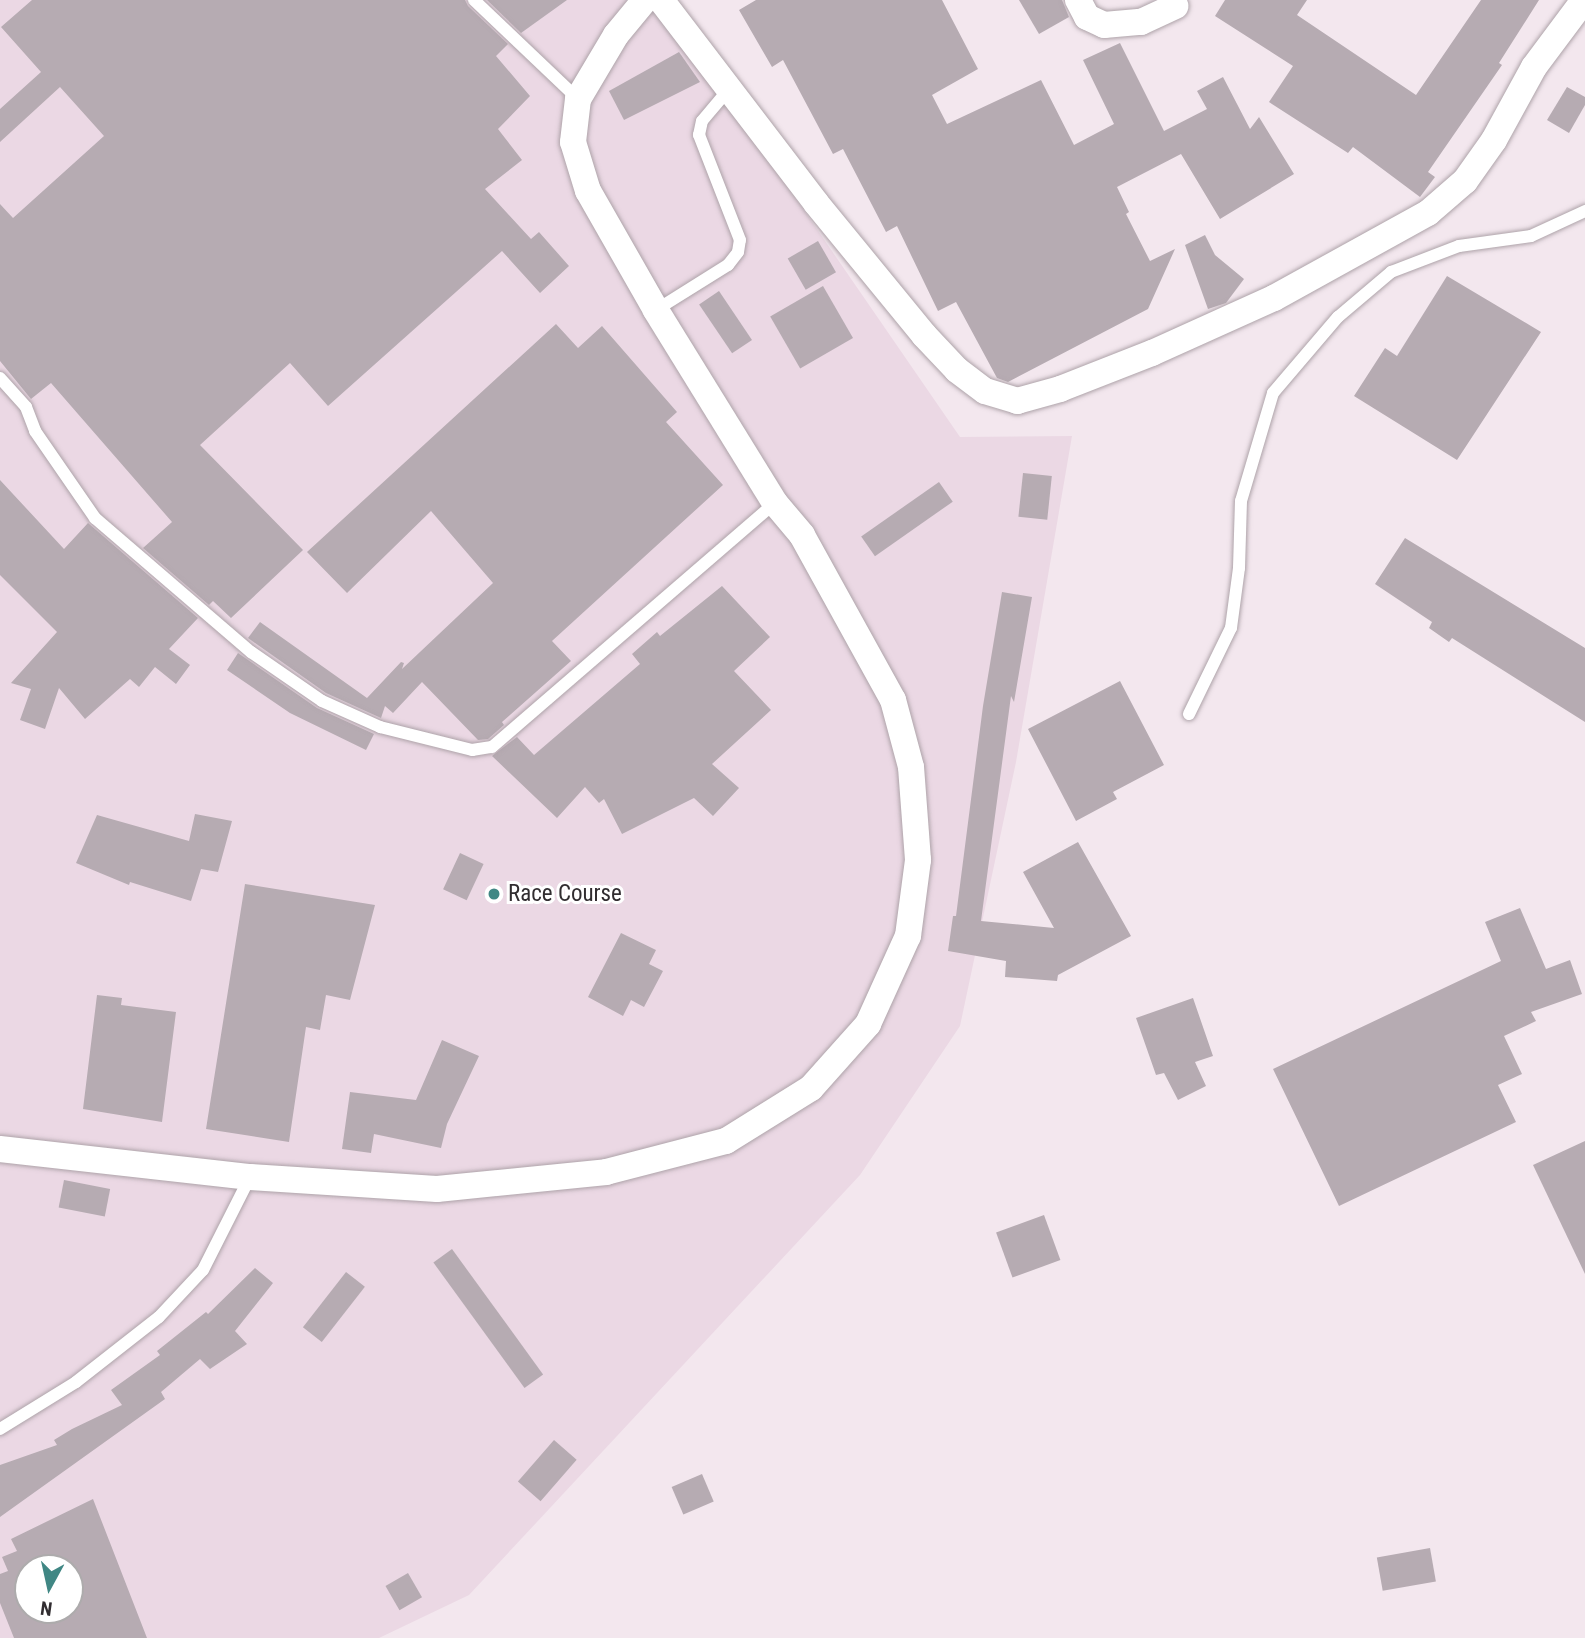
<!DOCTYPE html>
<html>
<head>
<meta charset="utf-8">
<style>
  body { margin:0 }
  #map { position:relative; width:1585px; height:1638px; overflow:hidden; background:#f3e7ee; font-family:"Roboto Condensed",sans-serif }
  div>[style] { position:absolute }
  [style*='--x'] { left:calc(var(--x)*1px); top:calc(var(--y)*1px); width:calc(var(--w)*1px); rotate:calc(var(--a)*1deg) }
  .built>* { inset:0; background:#ebd8e4 }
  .building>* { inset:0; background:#b6abb2; transform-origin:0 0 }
  .roads { filter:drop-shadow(0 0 2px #aea3a9) drop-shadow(0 0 2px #aea3a9) }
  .lane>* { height:12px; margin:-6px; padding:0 6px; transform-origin:6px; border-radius:6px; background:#fff }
  .street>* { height:26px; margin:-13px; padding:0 13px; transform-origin:13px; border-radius:13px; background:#fff }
  .dots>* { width:19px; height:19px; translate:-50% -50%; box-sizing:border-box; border:4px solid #fff; border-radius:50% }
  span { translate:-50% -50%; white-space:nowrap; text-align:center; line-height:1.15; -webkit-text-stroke:6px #fff; paint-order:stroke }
  .poi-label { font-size:23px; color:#312d30 }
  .left { translate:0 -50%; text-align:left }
  .north { position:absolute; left:14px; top:1554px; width:70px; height:70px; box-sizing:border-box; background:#fff; border:2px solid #adabac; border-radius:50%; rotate:188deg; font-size:19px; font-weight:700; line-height:28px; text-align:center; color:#312d30 }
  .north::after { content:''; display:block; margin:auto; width:24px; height:32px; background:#408784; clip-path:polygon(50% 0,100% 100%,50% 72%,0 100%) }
</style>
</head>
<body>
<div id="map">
  <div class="built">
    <i style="clip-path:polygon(evenodd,0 0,659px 0,960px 437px,1072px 436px,1016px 762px,960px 1026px,860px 1175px,469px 1595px,379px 1638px,0 1638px,0 0,28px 1568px,70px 1568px,70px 1610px,28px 1610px,28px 1568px)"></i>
  </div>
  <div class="building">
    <i style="clip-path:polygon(32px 0,465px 0,468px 6px,508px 44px,496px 56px,530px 96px,498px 129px,522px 160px,485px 189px,531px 239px,539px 232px,569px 266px,540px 293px,502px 251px,328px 406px,290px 363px,200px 445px,303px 550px,231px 618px,213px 601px,209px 605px,143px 548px,172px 522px,51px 383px,31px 399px,0 361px,0 204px,13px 218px,104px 136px,60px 87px,0 142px,0 109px,41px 72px,1px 27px)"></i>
    <i style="clip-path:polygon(487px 0,567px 0,521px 33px)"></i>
    <i style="clip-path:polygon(756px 0,942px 0,978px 69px,932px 95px,947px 124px,1041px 80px,1074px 145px,1114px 124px,1083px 60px,1120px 43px,1164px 131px,1207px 109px,1197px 91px,1223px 77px,1250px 129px,1259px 117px,1294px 174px,1220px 219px,1181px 154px,1117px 187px,1129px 212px,1126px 214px,1150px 261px,1175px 249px,1148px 309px,1008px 382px,997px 378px,956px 302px,938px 311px,897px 226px,886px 232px,843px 149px,833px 154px,783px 60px,772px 67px,739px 10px)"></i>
    <i style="clip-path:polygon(1019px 0,1062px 0,1069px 17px,1039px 34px)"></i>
    <i style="clip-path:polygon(1225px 0,1307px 0,1297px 15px,1416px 95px,1481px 0,1539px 0,1499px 63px,1502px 65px,1428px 172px,1435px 177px,1420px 197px,1353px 147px,1348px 153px,1269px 102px,1293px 66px,1215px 16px)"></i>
    <i style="clip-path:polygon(679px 52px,700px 82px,624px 120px,609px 91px)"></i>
    <i style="clip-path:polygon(1567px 87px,1585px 97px,1585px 105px,1569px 133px,1547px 120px)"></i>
    <i style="clip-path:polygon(1205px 235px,1215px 255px,1244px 279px,1226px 303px,1208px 309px,1185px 245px)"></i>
    <i style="left:818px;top:241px;width:36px;height:35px;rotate:60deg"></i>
    <i style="clip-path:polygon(1447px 276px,1541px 332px,1457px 460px,1354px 396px,1385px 348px,1397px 356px)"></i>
    <i style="left:823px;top:286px;width:60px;height:61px;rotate:60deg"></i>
    <i style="left:719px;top:291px;width:59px;height:24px;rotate:56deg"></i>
    <i style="clip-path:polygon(556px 324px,578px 348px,602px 326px,677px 412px,666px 422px,723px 485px,552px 641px,571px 661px,502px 722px,504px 725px,488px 739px,478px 740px,422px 682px,393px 713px,385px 706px,381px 718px,326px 693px,248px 638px,260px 622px,367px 698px,401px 662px,404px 663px,402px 669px,493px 583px,431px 511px,347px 593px,307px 552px)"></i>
    <i style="left:1023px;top:473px;width:29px;height:44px;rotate:6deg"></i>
    <i style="clip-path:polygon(0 480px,64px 549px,88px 523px,198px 618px,169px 649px,190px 665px,176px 684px,155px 667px,139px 687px,130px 679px,85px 719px,59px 688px,45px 729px,20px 720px,31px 689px,11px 683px,57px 632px,0 575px)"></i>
    <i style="left:939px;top:482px;width:24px;height:95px;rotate:55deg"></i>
    <i style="clip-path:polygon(1405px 538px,1585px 648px,1585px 722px,1452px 638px,1449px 642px,1429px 628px,1432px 622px,1375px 584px)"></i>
    <i style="clip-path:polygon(722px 586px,770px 637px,734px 671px,771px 710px,712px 764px,739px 788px,713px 816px,694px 798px,622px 834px,604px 799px,599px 803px,585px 787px,557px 818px,492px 756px,517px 737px,534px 755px,640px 664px,632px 654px,657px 632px,660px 636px)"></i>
    <i style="clip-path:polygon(1002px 592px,1032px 597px,1014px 702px,1011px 696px,981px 921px,1054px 928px,1023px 872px,1078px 842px,1131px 936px,1058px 975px,1057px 981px,1005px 977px,1006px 961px,948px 951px,953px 916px,956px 916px,983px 706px)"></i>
    <i style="clip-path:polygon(238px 653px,317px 708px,374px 734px,366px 750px,290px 713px,227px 670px)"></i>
    <i style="clip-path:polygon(1120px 681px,1164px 765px,1113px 792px,1117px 799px,1076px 821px,1028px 729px)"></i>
    <i style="clip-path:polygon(195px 814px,232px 821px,218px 872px,201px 869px,191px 901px,130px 882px,129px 885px,76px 863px,97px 815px,189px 841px)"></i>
    <i style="left:460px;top:853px;width:26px;height:40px;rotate:25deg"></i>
    <i style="clip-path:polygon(245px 884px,375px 905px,350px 1000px,326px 995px,320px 1030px,306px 1027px,289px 1142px,206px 1129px)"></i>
    <i style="clip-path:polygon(1520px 908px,1546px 969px,1570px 960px,1582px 994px,1531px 1012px,1536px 1021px,1504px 1036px,1522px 1074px,1498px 1085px,1516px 1122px,1339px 1206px,1273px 1069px,1501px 961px,1485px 922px)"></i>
    <i style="clip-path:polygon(621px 933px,656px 950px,649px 964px,663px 971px,644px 1007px,631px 1000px,623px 1016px,588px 997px)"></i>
    <i style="clip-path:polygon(97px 995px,122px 998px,121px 1005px,176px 1012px,162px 1122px,83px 1109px)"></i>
    <i style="clip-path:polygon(1193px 998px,1213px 1056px,1195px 1062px,1206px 1086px,1178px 1100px,1164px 1073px,1156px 1075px,1136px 1018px)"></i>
    <i style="clip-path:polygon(442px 1040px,479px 1056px,447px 1124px,441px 1148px,374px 1134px,371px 1153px,342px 1149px,350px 1092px,416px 1100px)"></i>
    <i style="clip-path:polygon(1585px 1141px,1585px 1274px,1533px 1165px)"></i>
    <i style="left:64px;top:1180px;width:47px;height:28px;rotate:11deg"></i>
    <i style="left:1044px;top:1215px;width:48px;height:51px;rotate:70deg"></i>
    <i style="left:452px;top:1249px;width:155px;height:23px;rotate:54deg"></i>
    <i style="clip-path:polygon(255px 1268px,273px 1283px,235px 1331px,247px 1344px,210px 1369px,200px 1359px,161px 1392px,165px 1399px,0 1517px,0 1465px,57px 1445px,54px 1440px,72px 1429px,122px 1405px,111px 1390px,160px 1355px,157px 1351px,206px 1312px,208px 1314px)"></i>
    <i style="left:346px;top:1272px;width:24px;height:70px;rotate:38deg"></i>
    <i style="left:554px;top:1440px;width:30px;height:55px;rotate:41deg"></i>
    <i style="left:702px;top:1474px;width:30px;height:33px;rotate:67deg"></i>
    <i style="clip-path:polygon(evenodd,93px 1499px,147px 1638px,14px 1638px,0 1603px,0 1574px,8px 1571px,2px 1557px,17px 1551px,11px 1539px,93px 1499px,28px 1568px,70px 1568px,70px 1610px,28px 1610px,28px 1568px)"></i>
    <i style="left:1430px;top:1548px;width:34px;height:54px;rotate:80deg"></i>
    <i style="left:408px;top:1573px;width:28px;height:26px;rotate:60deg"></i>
  </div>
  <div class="roads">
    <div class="lane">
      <i style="--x:474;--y:0;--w:144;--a:43.6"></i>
      <i style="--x:656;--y:310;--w:85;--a:-32"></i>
      <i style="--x:728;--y:265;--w:16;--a:-52"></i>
      <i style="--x:738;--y:252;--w:12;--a:-81"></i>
      <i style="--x:740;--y:240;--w:113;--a:-111.3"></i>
      <i style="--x:699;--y:135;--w:14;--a:-78"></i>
      <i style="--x:702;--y:121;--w:42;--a:-49.8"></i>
      <i style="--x:0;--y:378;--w:39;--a:48"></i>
      <i style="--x:26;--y:407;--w:26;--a:69"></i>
      <i style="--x:35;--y:431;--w:106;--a:55.4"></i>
      <i style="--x:95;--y:518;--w:206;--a:40.7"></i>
      <i style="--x:251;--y:652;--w:86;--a:34.6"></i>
      <i style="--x:322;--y:701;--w:64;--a:24.1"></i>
      <i style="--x:380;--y:727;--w:95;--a:14"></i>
      <i style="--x:472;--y:750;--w:20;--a:-9"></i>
      <i style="--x:492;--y:747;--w:374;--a:-40.8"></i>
      <i style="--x:1189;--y:714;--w:96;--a:-64"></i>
      <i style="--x:1231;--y:628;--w:61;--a:-82.4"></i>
      <i style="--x:1239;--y:568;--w:67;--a:-88.3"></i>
      <i style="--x:1241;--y:501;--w:113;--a:-73.5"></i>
      <i style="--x:1273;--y:393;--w:100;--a:-49.5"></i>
      <i style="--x:1338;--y:317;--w:70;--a:-40.3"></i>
      <i style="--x:1391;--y:272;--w:73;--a:-20.9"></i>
      <i style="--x:1459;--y:246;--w:73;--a:-7.9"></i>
      <i style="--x:1531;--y:236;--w:60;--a:-24.8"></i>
      <i style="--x:0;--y:1429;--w:89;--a:-31.7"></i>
      <i style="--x:76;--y:1382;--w:105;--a:-38.1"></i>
      <i style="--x:159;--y:1317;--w:64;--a:-46.9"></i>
      <i style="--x:203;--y:1270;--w:104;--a:-63.2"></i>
    </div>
    <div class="street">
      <i style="--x:661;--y:0;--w:255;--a:52.6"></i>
      <i style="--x:816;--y:203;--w:171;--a:50.7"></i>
      <i style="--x:924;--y:335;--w:48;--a:46.7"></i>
      <i style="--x:957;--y:370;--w:35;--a:37"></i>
      <i style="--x:985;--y:391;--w:34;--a:17"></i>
      <i style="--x:1017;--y:401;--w:45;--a:-15.6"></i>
      <i style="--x:1060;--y:389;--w:99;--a:-21.4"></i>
      <i style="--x:1152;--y:353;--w:134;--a:-24.3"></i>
      <i style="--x:1274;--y:298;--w:176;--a:-28.9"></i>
      <i style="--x:1428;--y:213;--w:49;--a:-40.9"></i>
      <i style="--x:1465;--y:181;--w:50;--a:-54.7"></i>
      <i style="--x:1494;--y:140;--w:83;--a:-61.3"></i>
      <i style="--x:1534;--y:67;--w:84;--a:-53.3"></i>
      <i style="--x:1078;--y:0;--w:19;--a:62"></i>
      <i style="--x:1087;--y:17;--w:19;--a:25"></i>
      <i style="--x:1104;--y:25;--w:37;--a:-5"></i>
      <i style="--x:1141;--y:22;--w:38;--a:-25"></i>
      <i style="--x:0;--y:1149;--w:252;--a:6.4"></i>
      <i style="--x:250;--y:1177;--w:187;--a:3.7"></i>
      <i style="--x:437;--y:1189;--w:170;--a:-5.7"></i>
      <i style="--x:606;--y:1172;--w:124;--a:-14.5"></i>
      <i style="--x:726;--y:1141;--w:100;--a:-31.9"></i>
      <i style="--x:811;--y:1088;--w:86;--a:-48.3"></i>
      <i style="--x:868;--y:1024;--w:97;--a:-65.6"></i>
      <i style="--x:908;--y:936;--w:77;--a:-82.5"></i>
      <i style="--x:918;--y:860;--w:93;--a:-94.3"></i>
      <i style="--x:911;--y:767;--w:69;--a:-105"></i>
      <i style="--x:893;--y:700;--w:188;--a:-118.9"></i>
      <i style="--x:802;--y:535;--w:42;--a:-130.2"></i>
      <i style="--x:775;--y:503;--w:227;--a:-121.7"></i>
      <i style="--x:656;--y:310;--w:137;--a:-119.7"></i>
      <i style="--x:588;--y:191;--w:51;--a:-107"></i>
      <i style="--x:573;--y:142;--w:43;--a:-83.4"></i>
      <i style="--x:578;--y:99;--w:74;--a:-59.3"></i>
      <i style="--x:616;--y:35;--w:45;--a:-50.4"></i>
    </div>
  </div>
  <div class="dots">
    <i style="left:494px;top:894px;background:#408784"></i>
  </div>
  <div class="poi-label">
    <span class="left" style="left:508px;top:894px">Race Course</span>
  </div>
  <div class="north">N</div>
</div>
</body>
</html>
